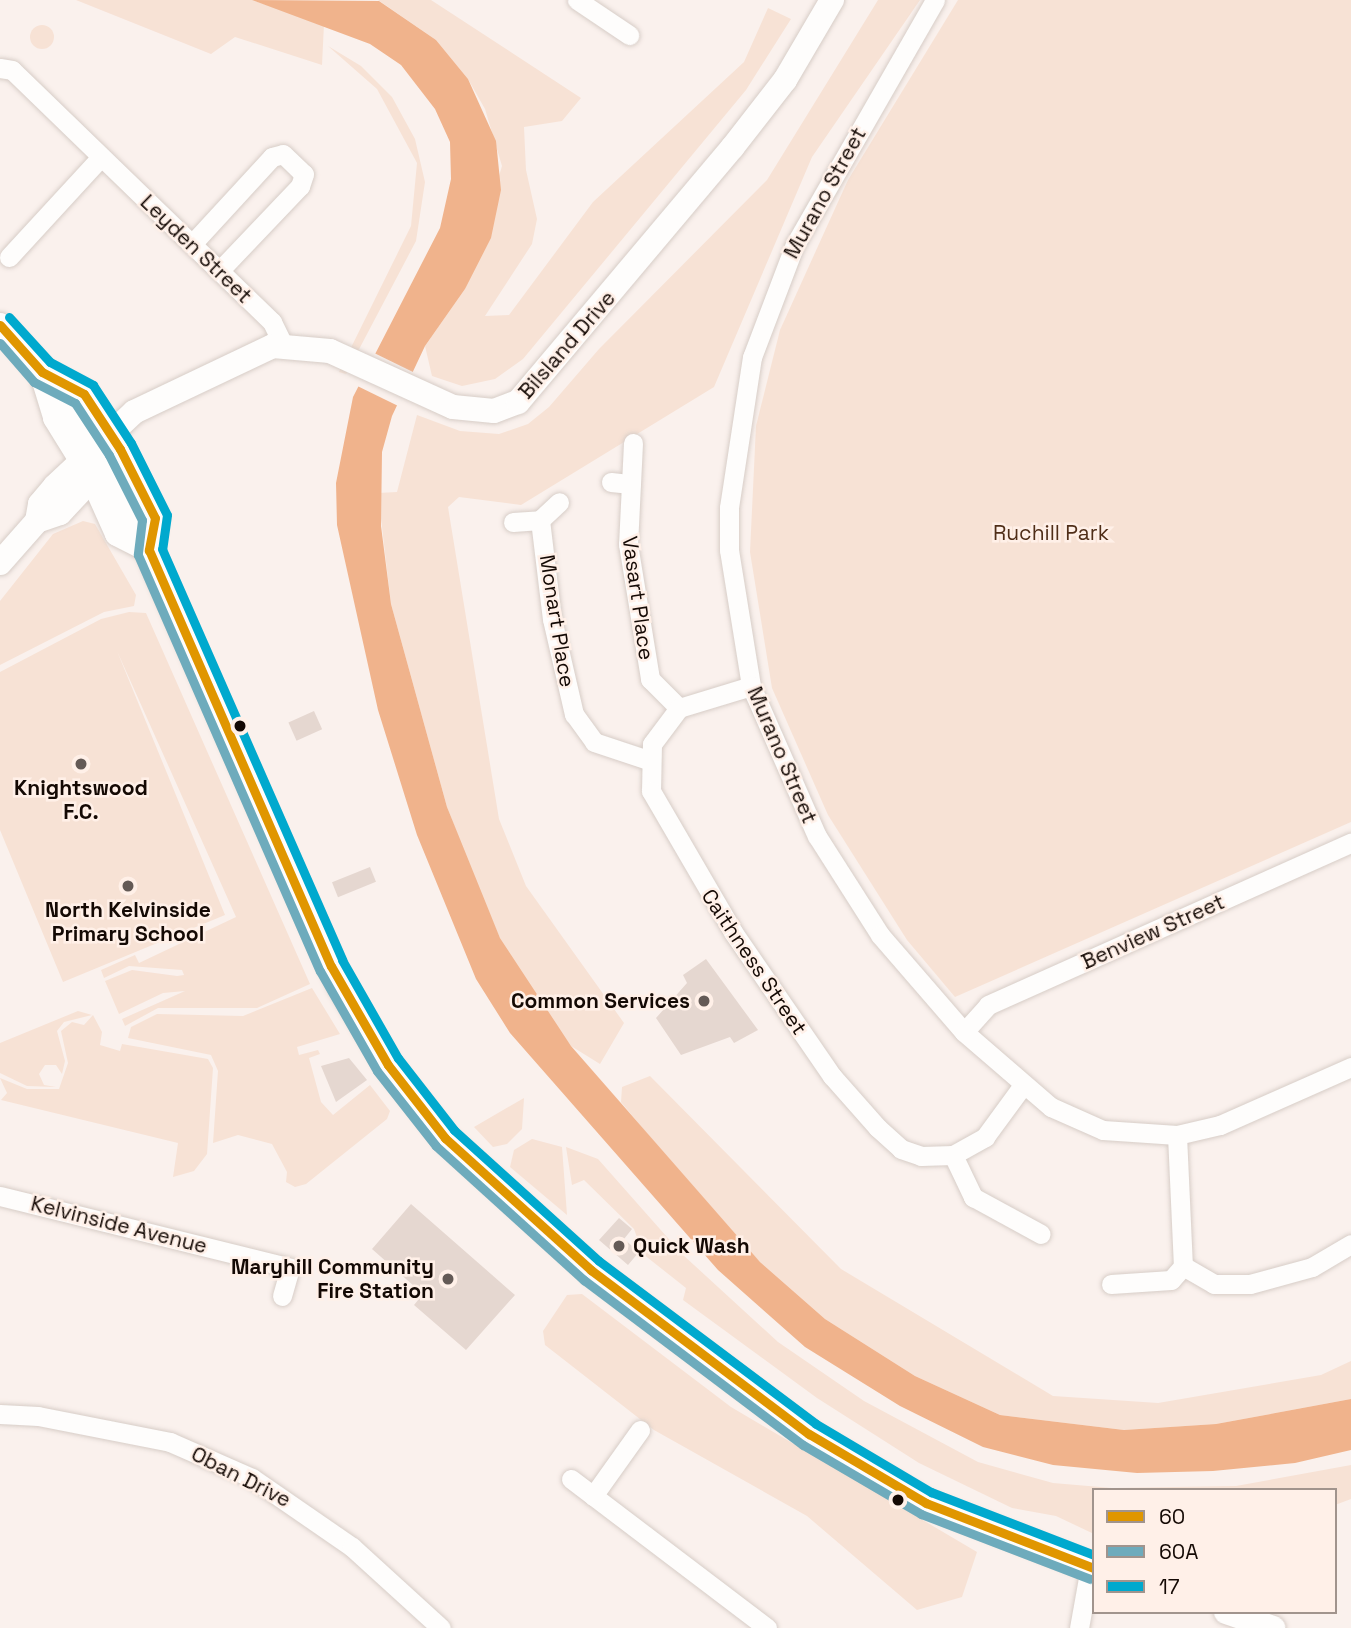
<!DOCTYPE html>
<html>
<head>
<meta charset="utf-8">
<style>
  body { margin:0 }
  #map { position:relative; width:1351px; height:1628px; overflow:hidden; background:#faf1ed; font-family:"Space Grotesk",sans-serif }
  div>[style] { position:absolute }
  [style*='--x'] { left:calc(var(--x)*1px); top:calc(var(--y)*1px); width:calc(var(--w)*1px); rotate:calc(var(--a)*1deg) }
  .green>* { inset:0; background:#f7e2d5 }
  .round { border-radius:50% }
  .water>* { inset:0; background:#f0b38c }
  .pier>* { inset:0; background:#faf1ed; transform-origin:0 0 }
  .building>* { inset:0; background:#e5d7d0; transform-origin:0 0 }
  .roads { filter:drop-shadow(0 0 2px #d7cdc7) drop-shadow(0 0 2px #d7cdc7) }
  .minor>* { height:19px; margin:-9.5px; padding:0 9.5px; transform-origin:9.5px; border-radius:9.5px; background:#fefdfc }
  .major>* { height:24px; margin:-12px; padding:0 12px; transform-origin:12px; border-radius:12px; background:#fefdfc }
  .bus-1>* { height:9px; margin:-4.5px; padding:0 4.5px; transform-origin:4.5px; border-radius:4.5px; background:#e09600 }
  .bus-2>* { height:9px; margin:-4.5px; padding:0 4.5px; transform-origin:4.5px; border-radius:4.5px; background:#6eabbc }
  .bus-3>* { height:9px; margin:-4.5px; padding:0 4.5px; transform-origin:4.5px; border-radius:4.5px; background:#00a9ce }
  .dots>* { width:19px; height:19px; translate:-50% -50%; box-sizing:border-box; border:4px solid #fff0e8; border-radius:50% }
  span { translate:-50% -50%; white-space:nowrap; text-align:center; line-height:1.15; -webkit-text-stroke:5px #fff0e8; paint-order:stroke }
  .street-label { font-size:21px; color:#140904 }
  .park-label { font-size:21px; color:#502e18 }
  .poi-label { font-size:21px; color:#140904; font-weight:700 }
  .right { translate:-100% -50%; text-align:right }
  .left { translate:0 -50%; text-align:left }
  .legend { position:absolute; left:1092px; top:1488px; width:245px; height:126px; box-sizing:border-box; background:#fff0e8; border:2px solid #a1948d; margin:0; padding:9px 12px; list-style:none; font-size:21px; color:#140904 }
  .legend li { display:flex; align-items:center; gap:14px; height:35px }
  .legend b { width:35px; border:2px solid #a1948d }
</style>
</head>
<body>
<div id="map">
  <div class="green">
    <i style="clip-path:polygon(76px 0,252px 0,324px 24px,322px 65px,235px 37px,211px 54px)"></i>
    <i style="clip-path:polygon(378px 0,431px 0,581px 98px,562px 121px,524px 127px,526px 170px,537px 219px,532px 244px,485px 316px,509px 315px,593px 202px,744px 62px,768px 8px,791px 19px,746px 90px,523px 359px,495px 379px,462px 386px,432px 376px,425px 346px,465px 289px,502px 166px,485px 109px,468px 79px,436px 40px)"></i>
    <i style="clip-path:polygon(878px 0,920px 0,812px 157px,714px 387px,521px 505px,459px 497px,448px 507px,499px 819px,526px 886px,624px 1023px,600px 1064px,571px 1046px,536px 996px,500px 938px,473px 875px,447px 807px,391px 604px,378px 493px,397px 492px,417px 415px,460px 431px,499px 434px,528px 424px,549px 407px,599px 349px,767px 180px)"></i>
    <i style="clip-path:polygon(958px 0,1351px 0,1351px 822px,955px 997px,907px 940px,828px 815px,772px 688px,750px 552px,756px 426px,780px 330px,848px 180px)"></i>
    <i class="round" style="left:30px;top:25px;width:24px;height:24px"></i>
    <i style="clip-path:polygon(328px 46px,361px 66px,392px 97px,415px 139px,425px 182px,416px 241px,346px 374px,339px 372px,411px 226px,417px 163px,377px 89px)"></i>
    <i style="clip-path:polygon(83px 521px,95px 524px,136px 595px,134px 606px,104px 612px,0 665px,0 601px,53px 534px)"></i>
    <i style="clip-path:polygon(129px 612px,146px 613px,310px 984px,257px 1008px,158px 1008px,125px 1026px,122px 1019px,185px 991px,163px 993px,119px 1014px,105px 981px,132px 970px,177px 976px,184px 975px,182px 970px,129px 966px,104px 978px,101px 970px,135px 955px,139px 963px,236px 917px,117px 651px,225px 915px,63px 982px,0 830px,0 672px,101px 619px)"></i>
    <i style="clip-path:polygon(312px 988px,340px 1034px,297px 1047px,299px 1055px,318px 1050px,320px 1054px,309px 1058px,321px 1102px,333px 1115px,370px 1085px,390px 1111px,387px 1119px,306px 1184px,295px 1187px,286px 1182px,287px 1172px,272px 1144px,238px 1135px,213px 1143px,218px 1071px,211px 1055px,128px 1038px,131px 1027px,157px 1014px,243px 1016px)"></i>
    <i style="clip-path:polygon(78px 1011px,92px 1015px,64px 1022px,57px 1031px,65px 1061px,62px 1074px,56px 1065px,45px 1065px,39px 1074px,44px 1085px,56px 1087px,27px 1086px,0 1073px,0 1043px)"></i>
    <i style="clip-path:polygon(93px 1015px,102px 1032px,100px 1045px,120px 1051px,122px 1044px,208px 1059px,213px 1068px,207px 1154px,194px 1171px,173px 1177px,178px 1143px,1px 1100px,7px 1093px,0 1078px,27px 1089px,59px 1089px,68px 1063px,61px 1031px,72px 1022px,84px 1025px)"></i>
    <i style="clip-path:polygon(650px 1076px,841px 1269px,1053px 1396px,1158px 1403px,1321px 1375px,1351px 1361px,1351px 1399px,1216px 1424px,1124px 1430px,1000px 1415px,915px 1376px,825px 1319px,760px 1262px,703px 1201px,621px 1102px,622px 1087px)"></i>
    <i style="clip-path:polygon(524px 1098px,522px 1129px,507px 1144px,493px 1147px,474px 1127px)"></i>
    <i style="clip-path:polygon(532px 1139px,562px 1147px,567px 1215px,510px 1167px,514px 1150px)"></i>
    <i style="clip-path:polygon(566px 1147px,598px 1159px,682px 1254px,778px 1342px,864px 1401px,978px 1462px,1053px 1483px,1112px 1488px,1236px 1486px,1351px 1465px,1351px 1499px,1335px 1505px,1335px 1490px,1094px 1490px,1094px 1534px,1056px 1516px,1012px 1508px,919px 1463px,817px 1398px,683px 1300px,686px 1288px,643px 1254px,634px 1229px,584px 1180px,572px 1185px)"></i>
    <i style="clip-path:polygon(582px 1294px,731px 1407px,977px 1552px,962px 1597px,917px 1610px,807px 1516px,654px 1430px,545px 1345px,543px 1331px,567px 1295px)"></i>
  </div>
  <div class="water">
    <i style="clip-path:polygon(252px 0,379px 1px,436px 40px,468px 79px,496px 141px,501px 190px,491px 238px,465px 289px,425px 346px,392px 416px,382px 452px,381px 526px,391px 604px,447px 807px,500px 938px,571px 1046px,760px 1262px,825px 1319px,915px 1376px,1000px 1415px,1124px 1430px,1216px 1424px,1351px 1399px,1351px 1450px,1295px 1463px,1213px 1471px,1137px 1473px,1053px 1465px,983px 1447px,900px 1406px,805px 1347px,718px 1270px,510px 1033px,476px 979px,417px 835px,378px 710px,337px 525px,336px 483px,353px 397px,440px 228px,451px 179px,450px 142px,435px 109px,401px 65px,370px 44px)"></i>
  </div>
  <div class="pier">
    <i style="left:370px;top:351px;width:50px;height:37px;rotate:26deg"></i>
  </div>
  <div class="building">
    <i style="left:314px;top:711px;width:20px;height:28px;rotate:66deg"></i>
    <i style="left:370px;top:867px;width:16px;height:41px;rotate:68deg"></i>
    <i style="clip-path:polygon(706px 959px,758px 1030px,734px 1043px,730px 1037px,681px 1055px,656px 1018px,687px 983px,683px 975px)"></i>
    <i style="clip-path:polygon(349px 1058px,367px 1080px,336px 1102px,321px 1066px)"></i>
    <i style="clip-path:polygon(411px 1204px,515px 1295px,466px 1350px,414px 1305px,423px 1294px,372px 1249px)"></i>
    <i style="clip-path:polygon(619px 1218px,632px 1229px,624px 1239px,639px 1252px,628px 1265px,599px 1240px)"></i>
  </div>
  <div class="roads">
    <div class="minor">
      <i style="--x:577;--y:0;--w:63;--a:33.9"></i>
      <i style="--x:935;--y:0;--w:281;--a:119.8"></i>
      <i style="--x:795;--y:244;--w:121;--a:110.8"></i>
      <i style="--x:752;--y:357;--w:153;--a:98.7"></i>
      <i style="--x:729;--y:508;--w:42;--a:90"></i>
      <i style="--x:729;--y:550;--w:138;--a:80.8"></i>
      <i style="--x:751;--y:686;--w:164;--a:66.3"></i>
      <i style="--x:817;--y:836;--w:117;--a:57.5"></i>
      <i style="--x:880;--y:935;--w:128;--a:49.1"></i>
      <i style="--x:964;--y:1032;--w:115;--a:40.8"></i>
      <i style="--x:1051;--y:1107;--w:57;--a:23.9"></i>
      <i style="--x:1103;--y:1130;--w:74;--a:3.9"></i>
      <i style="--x:1177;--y:1135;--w:44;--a:-13.1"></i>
      <i style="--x:1220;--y:1125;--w:143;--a:-23.9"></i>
      <i style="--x:0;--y:68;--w:12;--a:9"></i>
      <i style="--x:12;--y:70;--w:362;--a:44.1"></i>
      <i style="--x:272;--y:322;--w:25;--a:64"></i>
      <i style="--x:192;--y:244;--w:118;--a:-47.4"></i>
      <i style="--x:272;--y:157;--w:11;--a:-15"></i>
      <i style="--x:283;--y:154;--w:29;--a:44"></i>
      <i style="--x:304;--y:174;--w:13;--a:108"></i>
      <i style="--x:300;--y:186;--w:117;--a:133.6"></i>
      <i style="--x:9;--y:257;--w:136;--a:-47.4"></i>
      <i style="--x:633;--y:443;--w:101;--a:92.8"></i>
      <i style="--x:628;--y:544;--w:137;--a:80.7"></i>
      <i style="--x:650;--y:679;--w:41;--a:45"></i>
      <i style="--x:679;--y:708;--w:75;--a:-17"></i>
      <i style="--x:611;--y:482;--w:20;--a:6"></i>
      <i style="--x:540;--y:520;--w:100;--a:83.1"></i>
      <i style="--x:552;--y:619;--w:98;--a:77"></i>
      <i style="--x:574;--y:714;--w:34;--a:54"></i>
      <i style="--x:594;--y:742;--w:57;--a:18.4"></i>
      <i style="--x:513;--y:522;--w:27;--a:-4"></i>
      <i style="--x:540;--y:520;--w:26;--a:-43"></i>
      <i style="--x:679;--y:708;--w:45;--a:126.9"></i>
      <i style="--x:652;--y:744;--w:47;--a:91.2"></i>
      <i style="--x:651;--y:791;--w:163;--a:59.8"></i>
      <i style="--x:733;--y:932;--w:175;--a:55.5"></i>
      <i style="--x:832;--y:1076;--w:69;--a:48.5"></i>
      <i style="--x:878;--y:1128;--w:31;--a:42"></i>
      <i style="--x:901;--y:1149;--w:21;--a:19"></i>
      <i style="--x:921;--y:1156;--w:32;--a:-2"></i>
      <i style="--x:953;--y:1155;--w:37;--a:-29"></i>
      <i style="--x:985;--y:1137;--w:64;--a:-53.8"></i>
      <i style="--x:964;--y:1032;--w:36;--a:-48"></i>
      <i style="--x:988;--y:1005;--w:398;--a:-24.1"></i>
      <i style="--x:1177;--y:1135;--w:131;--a:87.4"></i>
      <i style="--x:953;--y:1155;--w:47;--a:64.5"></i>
      <i style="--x:973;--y:1197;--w:77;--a:28.6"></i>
      <i style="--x:0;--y:1196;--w:299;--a:13.9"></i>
      <i style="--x:290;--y:1268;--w:29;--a:106"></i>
      <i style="--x:1183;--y:1266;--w:36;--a:30"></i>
      <i style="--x:1214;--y:1284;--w:36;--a:0"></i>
      <i style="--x:1250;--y:1284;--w:64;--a:-15.3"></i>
      <i style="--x:1312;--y:1267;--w:45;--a:-30.5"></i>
      <i style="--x:1111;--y:1284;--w:60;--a:-3.8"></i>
      <i style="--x:1171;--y:1280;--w:18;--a:-49"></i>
      <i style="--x:0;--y:1414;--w:38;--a:3"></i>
      <i style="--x:38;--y:1416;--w:135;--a:11.1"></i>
      <i style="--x:170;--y:1442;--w:90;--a:23.7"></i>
      <i style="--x:252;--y:1478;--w:121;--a:34.6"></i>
      <i style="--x:352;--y:1547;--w:120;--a:42.3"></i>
      <i style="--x:571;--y:1479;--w:246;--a:37.2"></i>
      <i style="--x:593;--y:1496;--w:81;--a:-54.5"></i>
      <i style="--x:1079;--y:1628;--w:62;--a:-79.8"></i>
    </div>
    <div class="major">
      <i style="--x:0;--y:325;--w:63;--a:48.2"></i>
      <i style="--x:42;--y:372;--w:47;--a:27.6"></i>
      <i style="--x:84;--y:394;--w:143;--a:60.2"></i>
      <i style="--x:155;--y:518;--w:33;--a:101"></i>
      <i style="--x:42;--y:372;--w:91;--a:54.4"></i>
      <i style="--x:95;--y:446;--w:72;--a:61.6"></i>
      <i style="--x:129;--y:509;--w:522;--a:66.14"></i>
      <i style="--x:340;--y:986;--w:92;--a:58.7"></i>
      <i style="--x:388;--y:1065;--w:93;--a:52"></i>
      <i style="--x:445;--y:1138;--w:197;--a:42.1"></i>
      <i style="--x:591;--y:1270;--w:273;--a:37"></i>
      <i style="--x:809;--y:1434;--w:136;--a:30.5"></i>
      <i style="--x:926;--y:1503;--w:180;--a:21.2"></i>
      <i style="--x:44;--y:381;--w:39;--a:73"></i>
      <i style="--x:55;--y:418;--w:70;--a:58.3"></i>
      <i style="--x:92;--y:478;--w:61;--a:65.9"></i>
      <i style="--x:117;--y:534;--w:36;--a:27"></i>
      <i style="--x:37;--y:521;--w:17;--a:-80"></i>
      <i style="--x:40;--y:504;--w:23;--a:-50"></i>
      <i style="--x:55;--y:486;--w:108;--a:-43.1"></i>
      <i style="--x:134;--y:412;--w:154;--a:-25.4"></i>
      <i style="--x:273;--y:346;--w:57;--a:5"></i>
      <i style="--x:330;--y:351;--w:135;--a:24.5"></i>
      <i style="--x:453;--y:407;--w:41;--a:5.6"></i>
      <i style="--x:494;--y:411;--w:26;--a:-21"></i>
      <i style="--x:518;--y:402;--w:332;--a:-49.9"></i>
      <i style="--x:732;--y:148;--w:86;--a:-52.1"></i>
      <i style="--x:785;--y:80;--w:93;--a:-59.6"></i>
      <i style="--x:0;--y:563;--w:56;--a:-48.6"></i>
      <i style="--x:37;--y:521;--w:24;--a:-19"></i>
      <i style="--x:60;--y:513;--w:83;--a:-46.9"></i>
      <i style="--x:1226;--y:1612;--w:50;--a:18.8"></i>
    </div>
  </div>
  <div class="bus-1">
    <i style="--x:0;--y:325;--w:63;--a:48.2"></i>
    <i style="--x:42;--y:372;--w:47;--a:27.6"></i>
    <i style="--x:84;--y:394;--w:66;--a:56.8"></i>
    <i style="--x:120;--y:449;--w:77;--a:63.1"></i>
    <i style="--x:155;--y:518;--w:33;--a:101"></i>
    <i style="--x:149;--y:550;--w:454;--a:66.4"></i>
    <i style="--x:331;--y:966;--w:114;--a:60.1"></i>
    <i style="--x:388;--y:1065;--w:93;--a:52"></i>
    <i style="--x:445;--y:1138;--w:197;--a:42.1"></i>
    <i style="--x:591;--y:1270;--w:273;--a:37"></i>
    <i style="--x:809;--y:1434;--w:136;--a:30.5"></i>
    <i style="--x:926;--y:1503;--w:180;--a:21.2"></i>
  </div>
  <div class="bus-2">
    <i style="--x:0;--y:343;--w:52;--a:48.9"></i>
    <i style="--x:34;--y:382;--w:46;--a:27.1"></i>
    <i style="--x:75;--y:403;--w:62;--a:56.8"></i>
    <i style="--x:109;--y:455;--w:73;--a:63.1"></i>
    <i style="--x:142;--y:520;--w:35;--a:97"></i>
    <i style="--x:138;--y:555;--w:454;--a:66.4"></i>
    <i style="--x:320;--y:971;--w:115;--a:60.3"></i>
    <i style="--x:377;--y:1071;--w:95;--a:51.8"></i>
    <i style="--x:436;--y:1146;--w:200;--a:42.2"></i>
    <i style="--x:584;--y:1280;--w:274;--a:37"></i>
    <i style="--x:803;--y:1445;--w:137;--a:30.3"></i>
    <i style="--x:921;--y:1514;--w:181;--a:21"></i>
  </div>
  <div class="bus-3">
    <i style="--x:9;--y:317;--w:61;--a:47.7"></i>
    <i style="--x:50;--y:362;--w:49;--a:28.1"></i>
    <i style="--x:93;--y:385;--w:69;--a:56.8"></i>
    <i style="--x:131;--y:443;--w:80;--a:63.4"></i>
    <i style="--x:167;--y:515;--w:34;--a:98"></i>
    <i style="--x:162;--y:549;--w:449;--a:66.3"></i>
    <i style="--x:342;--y:960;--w:113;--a:60.3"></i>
    <i style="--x:398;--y:1058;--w:91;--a:52.1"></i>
    <i style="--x:454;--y:1130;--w:195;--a:42.1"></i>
    <i style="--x:599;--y:1261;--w:271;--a:36.9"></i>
    <i style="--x:816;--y:1424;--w:134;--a:30.6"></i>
    <i style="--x:931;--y:1492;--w:175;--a:21.1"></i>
  </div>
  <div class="dots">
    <i style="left:240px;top:726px;background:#140904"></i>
    <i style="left:81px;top:764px;background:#645a56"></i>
    <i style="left:128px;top:886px;background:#645a56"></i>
    <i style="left:704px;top:1001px;background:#645a56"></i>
    <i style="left:619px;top:1246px;background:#645a56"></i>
    <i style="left:448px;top:1279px;background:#645a56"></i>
    <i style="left:898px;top:1500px;background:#140904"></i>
  </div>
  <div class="street-label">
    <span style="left:825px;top:193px;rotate:-61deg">Murano Street</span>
    <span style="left:196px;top:249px;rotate:44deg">Leyden Street</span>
    <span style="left:567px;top:345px;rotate:-49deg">Bilsland Drive</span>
    <span style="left:638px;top:598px;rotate:82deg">Vasart Place</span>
    <span style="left:557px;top:621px;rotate:81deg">Monart Place</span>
    <span style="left:782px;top:755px;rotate:67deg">Murano Street</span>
    <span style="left:1153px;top:932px;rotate:-24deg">Benview Street</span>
    <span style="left:754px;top:962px;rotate:56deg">Caithness Street</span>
    <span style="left:119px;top:1225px;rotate:14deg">Kelvinside Avenue</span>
    <span style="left:241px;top:1477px;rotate:27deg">Oban Drive</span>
  </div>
  <div class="park-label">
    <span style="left:1051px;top:533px">Ruchill Park</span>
  </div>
  <div class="poi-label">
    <span style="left:81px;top:800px">Knightswood<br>F.C.</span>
    <span style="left:128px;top:922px">North Kelvinside<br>Primary School</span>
    <span class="right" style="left:690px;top:1001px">Common Services</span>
    <span class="left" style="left:633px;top:1246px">Quick Wash</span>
    <span class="right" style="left:434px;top:1279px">Maryhill Community<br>Fire Station</span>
  </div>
  <ul class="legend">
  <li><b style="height:9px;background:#e09600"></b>60</li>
  <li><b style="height:9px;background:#6eabbc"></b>60A</li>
  <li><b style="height:9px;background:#00a9ce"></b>17</li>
  </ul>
</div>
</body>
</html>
